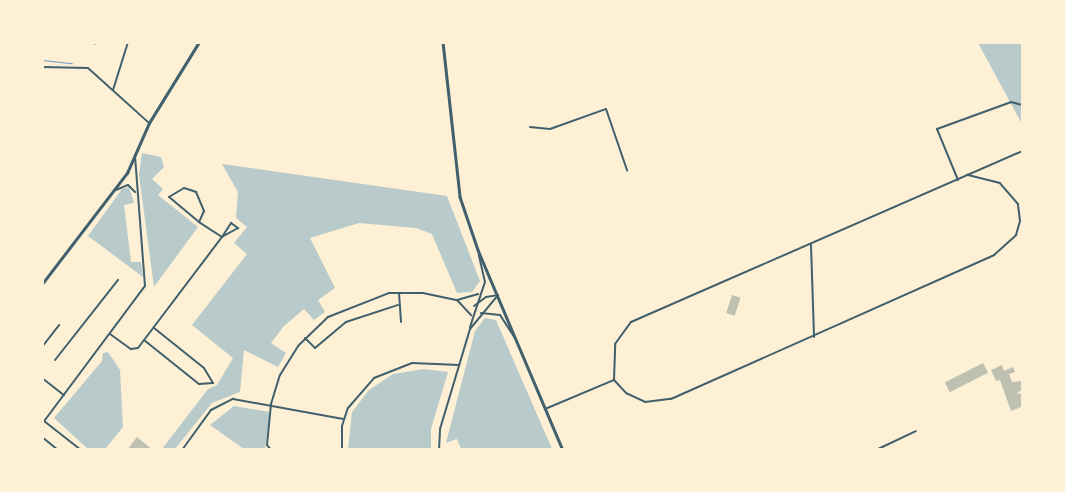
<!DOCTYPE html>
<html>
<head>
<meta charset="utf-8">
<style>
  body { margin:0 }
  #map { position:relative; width:1065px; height:492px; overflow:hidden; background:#fdf0d5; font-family:Helvetica,sans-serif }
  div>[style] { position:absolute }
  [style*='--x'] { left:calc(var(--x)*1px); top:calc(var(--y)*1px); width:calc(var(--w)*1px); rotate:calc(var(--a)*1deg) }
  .green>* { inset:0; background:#b9caca }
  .stream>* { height:1px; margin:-0.5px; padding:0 0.5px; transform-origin:0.5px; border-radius:0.5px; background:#669bbc }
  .building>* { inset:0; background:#bec0b2; transform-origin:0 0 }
  .minor>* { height:2px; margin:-1px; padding:0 1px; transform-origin:1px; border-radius:1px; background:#3f606c }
  .tertiary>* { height:2.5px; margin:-1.25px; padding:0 1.25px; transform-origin:1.25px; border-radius:1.25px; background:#3f606c }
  span { translate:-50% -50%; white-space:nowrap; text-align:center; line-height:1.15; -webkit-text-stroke:4.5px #fdf0d5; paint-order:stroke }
  .frame { position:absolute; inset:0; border:44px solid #fdf0d5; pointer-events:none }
</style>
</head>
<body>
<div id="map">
  <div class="green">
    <i style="clip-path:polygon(978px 43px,1022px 43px,1022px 124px)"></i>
    <i style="clip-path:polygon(142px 153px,161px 157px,164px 167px,152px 179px,163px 189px,158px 195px,198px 227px,154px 287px,139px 175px)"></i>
    <i style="clip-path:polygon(222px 164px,447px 196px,480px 281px,472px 292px,457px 293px,432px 234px,416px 228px,359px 223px,310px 238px,335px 288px,318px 300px,325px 312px,314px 320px,304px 309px,284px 326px,271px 343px,286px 353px,278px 367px,244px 350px,240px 392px,212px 403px,175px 449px,162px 449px,208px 389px,217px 385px,233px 358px,192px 325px,247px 254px,234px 243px,247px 227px,236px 218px,238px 192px)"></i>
    <i style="clip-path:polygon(129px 187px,134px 203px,124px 205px,131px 262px,141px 262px,143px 277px,88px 236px,122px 189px)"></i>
    <i style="clip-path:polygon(485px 318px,496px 320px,552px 449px,461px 449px,457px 439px,446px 443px,475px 331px)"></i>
    <i style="clip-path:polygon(108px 352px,120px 370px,123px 427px,105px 449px,88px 449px,54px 418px,102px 361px,103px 353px)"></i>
    <i style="clip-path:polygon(424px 369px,448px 372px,431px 429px,431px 449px,348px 449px,352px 412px,369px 390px,393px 374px)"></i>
    <i style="clip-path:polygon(234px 406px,270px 412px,265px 449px,244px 449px,210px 425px)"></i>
  </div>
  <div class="stream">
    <i style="--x:94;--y:44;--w:2;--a:-63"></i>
    <i style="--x:42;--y:60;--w:30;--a:6"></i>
  </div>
  <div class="building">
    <i style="left:732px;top:295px;width:9px;height:19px;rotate:18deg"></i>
    <i style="left:983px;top:363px;width:11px;height:43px;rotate:63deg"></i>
    <i style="clip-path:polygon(1002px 365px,1004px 371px,1013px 367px,1015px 372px,1009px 374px,1012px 382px,1022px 381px,1022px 390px,1017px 393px,1022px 394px,1021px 407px,1011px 411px,1000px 380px,996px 381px,991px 370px)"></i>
    <i style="clip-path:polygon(137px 437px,153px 450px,127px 450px)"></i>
  </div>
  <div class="minor">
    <i style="--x:42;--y:67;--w:46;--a:1.2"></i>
    <i style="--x:88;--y:68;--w:82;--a:42"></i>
    <i style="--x:113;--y:90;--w:50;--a:-72.6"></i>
    <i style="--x:530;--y:127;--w:20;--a:6"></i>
    <i style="--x:550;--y:129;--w:59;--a:-19.7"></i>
    <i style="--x:606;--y:109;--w:65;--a:71"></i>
    <i style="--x:958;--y:180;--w:55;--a:-112.4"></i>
    <i style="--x:937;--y:129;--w:79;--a:-20"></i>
    <i style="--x:1011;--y:102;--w:11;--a:15"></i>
    <i style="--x:116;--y:190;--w:13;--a:-23"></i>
    <i style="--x:128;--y:185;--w:10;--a:45"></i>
    <i style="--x:811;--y:245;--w:92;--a:88.1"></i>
    <i style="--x:399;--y:293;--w:29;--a:86"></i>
    <i style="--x:457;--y:300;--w:21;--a:47"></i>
    <i style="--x:474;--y:306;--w:15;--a:-37"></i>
    <i style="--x:486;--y:297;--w:12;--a:-9"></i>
    <i style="--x:481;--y:313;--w:19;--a:6"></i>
    <i style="--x:500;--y:315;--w:27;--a:57"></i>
    <i style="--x:470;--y:327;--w:47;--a:-71.6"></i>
    <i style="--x:485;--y:282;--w:28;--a:-103"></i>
    <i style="--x:110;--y:334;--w:26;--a:36"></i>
    <i style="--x:131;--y:349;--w:7;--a:-8"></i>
    <i style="--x:138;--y:348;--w:139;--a:-52.9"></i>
    <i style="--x:222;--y:237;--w:17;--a:-57"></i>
    <i style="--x:231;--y:223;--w:9;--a:36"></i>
    <i style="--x:238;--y:228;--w:18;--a:151"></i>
    <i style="--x:222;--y:237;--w:27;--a:-147"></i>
    <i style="--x:199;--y:222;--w:39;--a:-140"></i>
    <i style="--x:169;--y:197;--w:17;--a:-31"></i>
    <i style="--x:184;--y:188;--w:13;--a:18"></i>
    <i style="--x:196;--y:192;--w:21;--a:67"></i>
    <i style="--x:204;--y:211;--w:12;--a:114"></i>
    <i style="--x:305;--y:338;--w:14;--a:45"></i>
    <i style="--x:315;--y:348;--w:40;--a:-40"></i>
    <i style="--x:346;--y:322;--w:55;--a:-18.1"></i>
    <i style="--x:144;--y:340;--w:70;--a:38.7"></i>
    <i style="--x:199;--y:384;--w:14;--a:-4"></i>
    <i style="--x:213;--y:383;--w:17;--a:-121"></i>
    <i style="--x:204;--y:368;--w:64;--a:-141.3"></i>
    <i style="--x:42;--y:347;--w:28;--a:-52"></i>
    <i style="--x:55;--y:360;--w:102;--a:-51.8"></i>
    <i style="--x:42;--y:378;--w:28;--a:38"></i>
    <i style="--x:614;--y:380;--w:36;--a:-88"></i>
    <i style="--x:615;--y:344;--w:27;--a:-54"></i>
    <i style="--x:631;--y:322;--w:427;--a:-23.6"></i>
    <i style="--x:545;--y:409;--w:75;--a:-22.8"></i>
    <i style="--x:614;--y:380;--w:18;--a:47"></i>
    <i style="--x:626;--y:393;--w:21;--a:25"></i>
    <i style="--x:645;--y:402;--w:26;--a:-7"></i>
    <i style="--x:671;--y:399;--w:354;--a:-24"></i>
    <i style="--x:994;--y:255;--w:30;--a:-42"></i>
    <i style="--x:1016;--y:235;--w:15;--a:-74"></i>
    <i style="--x:1020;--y:221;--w:17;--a:-97"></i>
    <i style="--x:1018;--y:204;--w:28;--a:-131"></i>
    <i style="--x:1000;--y:183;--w:34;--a:-166"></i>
    <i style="--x:44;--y:421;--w:47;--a:38.1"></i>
    <i style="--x:42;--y:424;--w:172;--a:-53.3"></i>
    <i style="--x:145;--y:286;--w:129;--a:-94.4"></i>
    <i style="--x:42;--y:437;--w:21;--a:39"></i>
    <i style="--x:182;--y:450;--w:49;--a:-54.1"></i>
    <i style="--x:211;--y:410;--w:25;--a:-27"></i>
    <i style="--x:233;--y:399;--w:112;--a:10.3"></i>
    <i style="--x:271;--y:450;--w:6;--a:-129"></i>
    <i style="--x:267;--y:445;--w:41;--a:-84.4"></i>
    <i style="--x:271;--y:404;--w:30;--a:-73"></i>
    <i style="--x:280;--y:375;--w:34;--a:-58"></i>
    <i style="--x:298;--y:346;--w:42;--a:-44"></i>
    <i style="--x:328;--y:317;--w:66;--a:-21.5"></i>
    <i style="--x:389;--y:293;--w:34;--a:0"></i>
    <i style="--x:423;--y:293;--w:35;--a:12"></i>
    <i style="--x:457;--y:300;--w:22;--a:-16"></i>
    <i style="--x:342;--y:450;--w:24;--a:-90"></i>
    <i style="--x:342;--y:426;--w:19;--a:-72"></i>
    <i style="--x:348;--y:408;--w:40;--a:-49"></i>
    <i style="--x:374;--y:378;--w:41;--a:-21.5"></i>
    <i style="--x:412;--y:363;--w:47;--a:2.4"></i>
    <i style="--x:439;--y:450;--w:21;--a:-87"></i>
    <i style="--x:440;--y:429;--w:104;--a:-73.3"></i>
    <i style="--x:470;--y:329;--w:44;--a:-50.5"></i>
    <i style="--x:876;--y:450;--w:44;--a:-25.4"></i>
  </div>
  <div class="tertiary">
    <i style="--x:443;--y:42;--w:156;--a:83.7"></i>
    <i style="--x:460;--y:197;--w:56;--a:71.2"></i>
    <i style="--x:478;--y:250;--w:217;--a:67"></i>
    <i style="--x:42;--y:284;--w:140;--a:-52.6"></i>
    <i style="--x:127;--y:173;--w:55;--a:-66.3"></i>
    <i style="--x:149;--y:123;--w:95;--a:-58.3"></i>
  </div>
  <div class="frame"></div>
</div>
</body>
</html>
